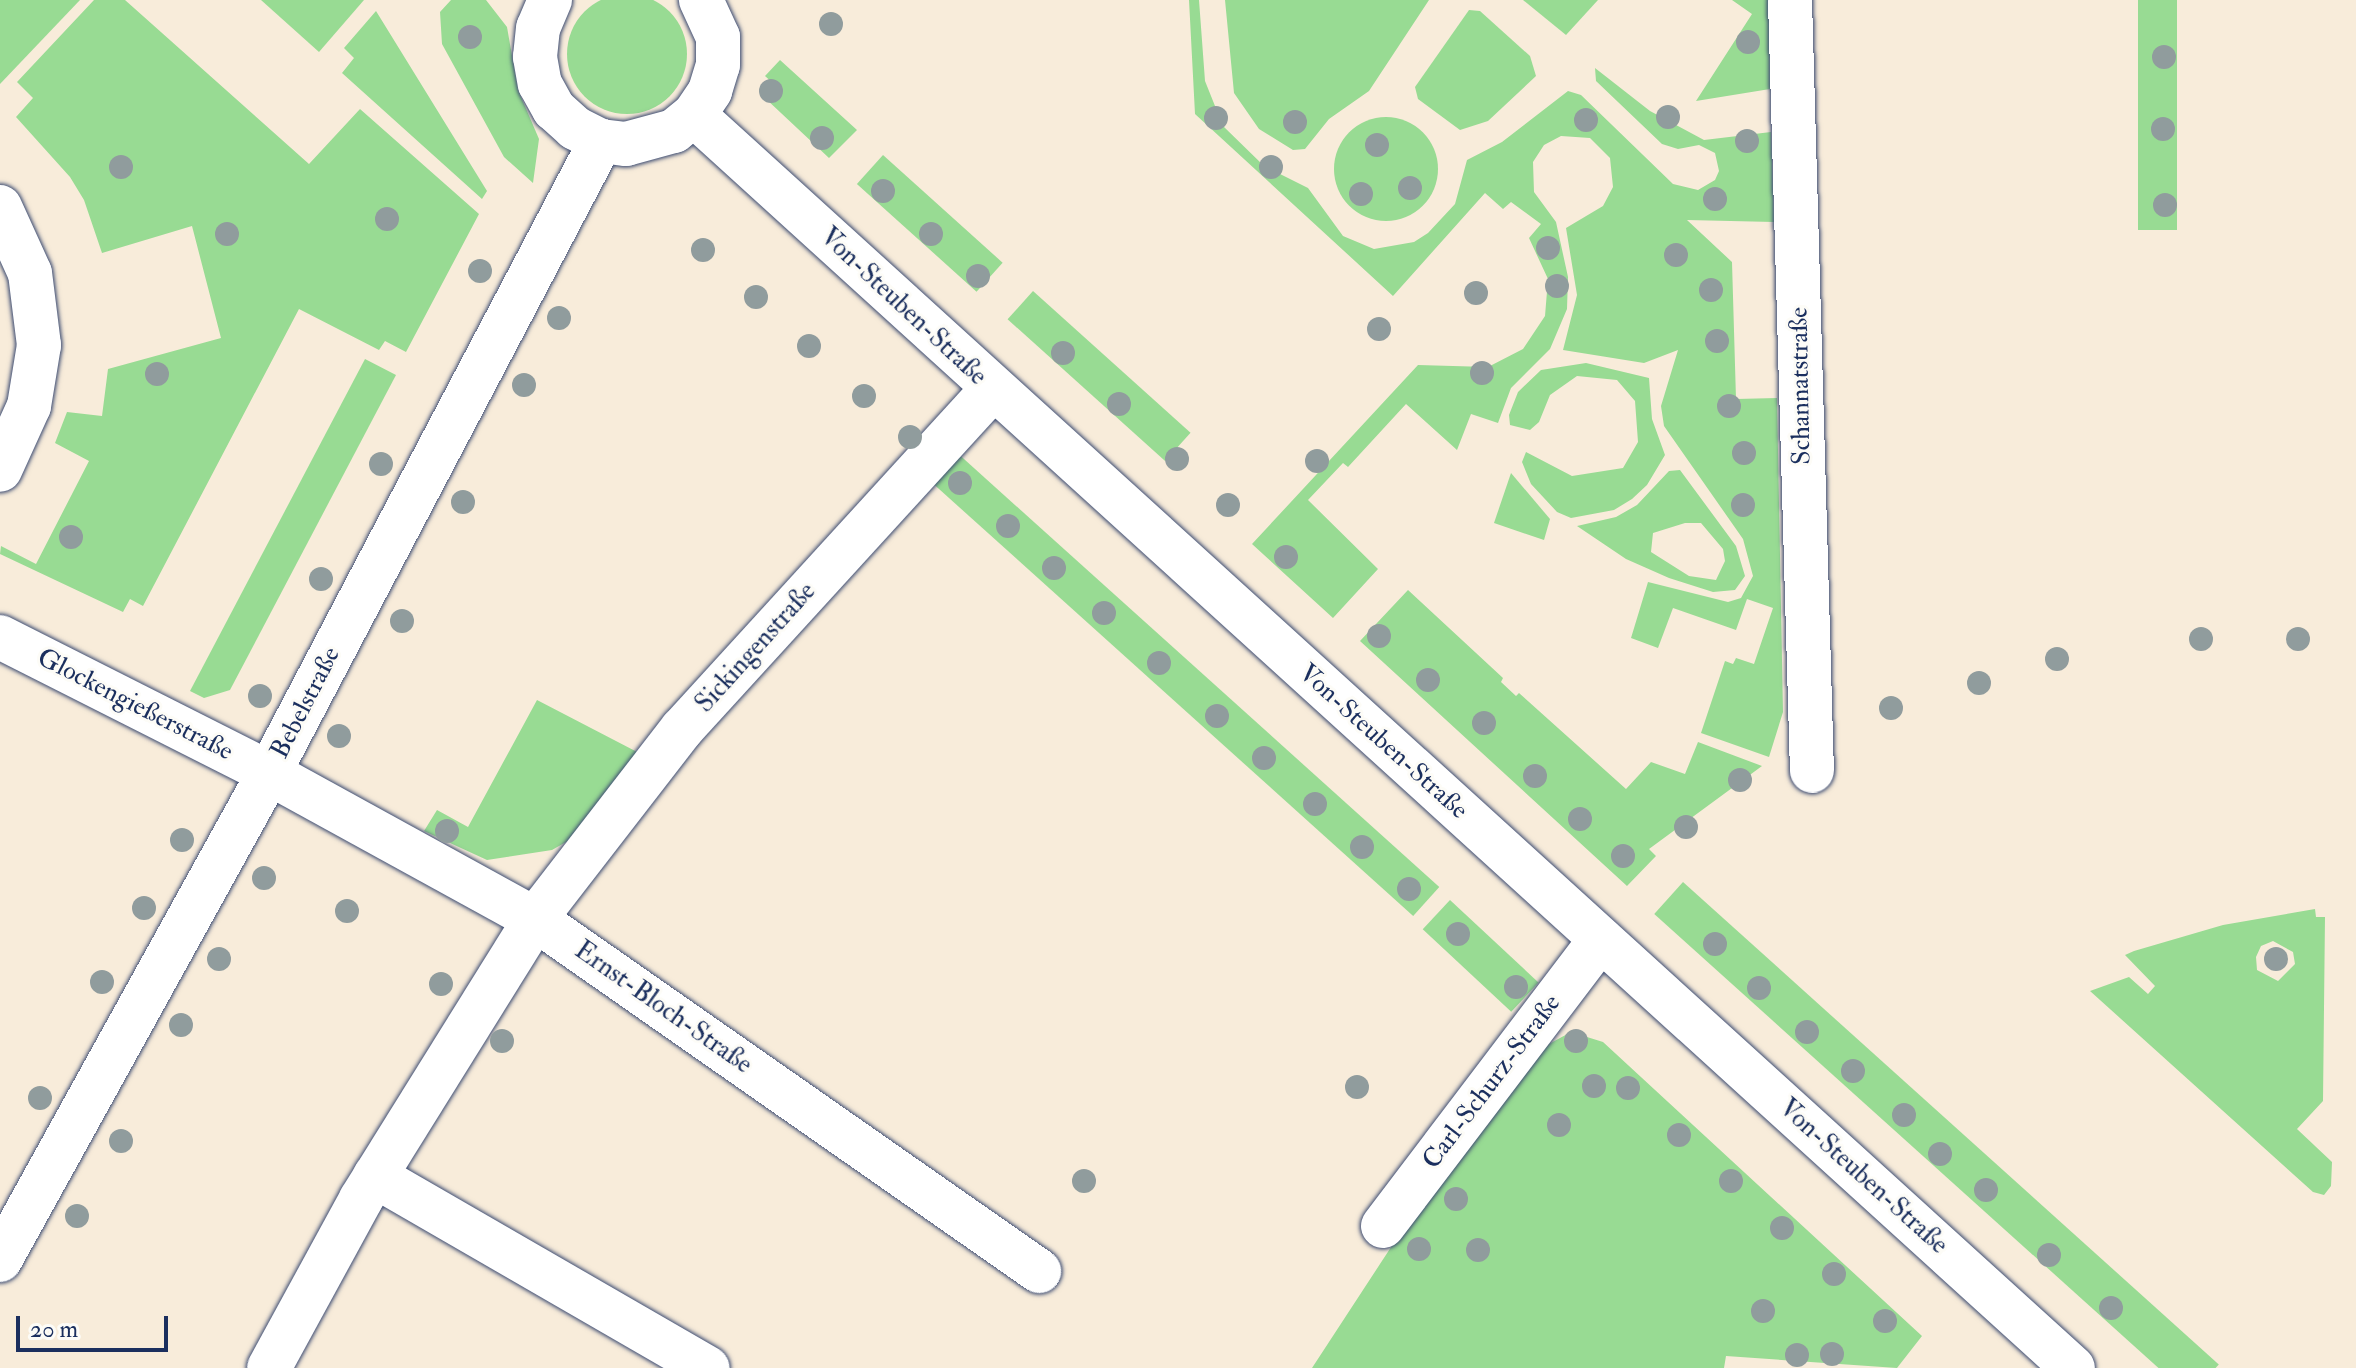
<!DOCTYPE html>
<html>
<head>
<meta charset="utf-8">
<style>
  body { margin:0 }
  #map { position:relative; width:2356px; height:1368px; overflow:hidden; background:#f8ecda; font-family:"IM FELL Double Pica",serif }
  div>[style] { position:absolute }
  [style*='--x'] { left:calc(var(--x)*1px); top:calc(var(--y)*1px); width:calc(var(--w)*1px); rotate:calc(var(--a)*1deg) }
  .green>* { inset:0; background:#98db93; transform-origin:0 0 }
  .round { border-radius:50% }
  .roads { filter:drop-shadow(0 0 2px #3c4b71) drop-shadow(0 0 2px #3c4b71) }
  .minor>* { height:44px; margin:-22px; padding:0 22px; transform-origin:22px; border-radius:22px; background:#fff }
  .trees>* { width:24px; height:24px; margin:-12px; border-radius:50%; background:#909c9d }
  span { translate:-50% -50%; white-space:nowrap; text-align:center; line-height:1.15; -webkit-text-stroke:6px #fdfcf7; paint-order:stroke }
  .street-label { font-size:26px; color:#1b2f5e }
  .scale { position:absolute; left:16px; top:1316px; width:152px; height:36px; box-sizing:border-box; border:4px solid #1b2f5e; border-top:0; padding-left:10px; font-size:24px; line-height:28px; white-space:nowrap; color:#1b2f5e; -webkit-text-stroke:6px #fdfcf7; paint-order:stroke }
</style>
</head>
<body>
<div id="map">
  <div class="green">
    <i class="round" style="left:567px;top:-6px;width:120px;height:120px"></i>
    <i style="clip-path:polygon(0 0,80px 0,0 84px)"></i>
    <i style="clip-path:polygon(94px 0,125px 0,309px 164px,360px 109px,479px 214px,406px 352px,385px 341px,379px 350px,299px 309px,143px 606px,130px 599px,123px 612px,0 554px,1px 546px,36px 564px,89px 461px,55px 443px,67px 412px,102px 416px,108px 369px,221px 338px,192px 226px,102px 253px,84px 200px,70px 177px,16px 117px,33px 98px,17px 82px)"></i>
    <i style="clip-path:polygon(261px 0,364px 0,319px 52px)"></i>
    <i style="clip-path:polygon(451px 0,486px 0,507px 27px,518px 90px,539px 139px,533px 183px,504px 157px,442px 44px,440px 12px)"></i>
    <i style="clip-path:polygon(1189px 0,1199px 0,1205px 81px,1223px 126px,1264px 166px,1308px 188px,1343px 236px,1374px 249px,1414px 242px,1428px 233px,1455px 204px,1467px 160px,1502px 142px,1568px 91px,1581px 95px,1673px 184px,1698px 190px,1715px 180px,1719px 171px,1715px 153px,1699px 145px,1678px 149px,1662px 144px,1596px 81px,1595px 68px,1650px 111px,1704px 140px,1771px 132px,1774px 222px,1687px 220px,1732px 262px,1736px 399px,1777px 398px,1783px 712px,1769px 757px,1701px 733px,1725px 661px,1733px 664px,1736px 658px,1754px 664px,1773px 608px,1747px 599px,1736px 630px,1673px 608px,1658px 648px,1631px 638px,1648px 582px,1728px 602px,1741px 598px,1753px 576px,1743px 539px,1664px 426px,1661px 406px,1678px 350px,1644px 363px,1563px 350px,1577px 295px,1566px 228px,1603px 206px,1613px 187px,1610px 158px,1590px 138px,1561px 136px,1544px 145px,1533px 162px,1534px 192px,1556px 222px,1568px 277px,1567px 309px,1550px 349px,1511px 388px,1498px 423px,1471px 414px,1457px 450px,1406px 404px,1348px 467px,1343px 463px,1308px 500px,1378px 569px,1333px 618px,1252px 544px,1418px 365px,1488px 367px,1523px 349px,1545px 316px,1548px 279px,1529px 238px,1541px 224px,1511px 202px,1503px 209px,1485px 193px,1393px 296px,1195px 114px)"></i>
    <i style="clip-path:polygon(1225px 0,1429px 0,1369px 91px,1329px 119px,1305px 149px,1293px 150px,1259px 129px,1234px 93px)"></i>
    <i style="clip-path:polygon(1523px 0,1598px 0,1566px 35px)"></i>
    <i style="clip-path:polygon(1732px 0,1769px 0,1770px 89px,1696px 101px,1752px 14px)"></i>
    <i style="left:2138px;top:0;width:39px;height:230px"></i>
    <i style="clip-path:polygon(1469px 10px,1480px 11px,1530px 56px,1536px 76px,1488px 121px,1460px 130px,1418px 99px,1415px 87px)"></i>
    <i style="clip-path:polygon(376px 11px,487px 191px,482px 199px,342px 73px,354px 58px,344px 48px)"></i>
    <i style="clip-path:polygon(780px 60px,857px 130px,829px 158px,765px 98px,776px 86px,765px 76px)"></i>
    <i class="round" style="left:1334px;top:117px;width:104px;height:104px"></i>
    <i style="left:883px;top:155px;width:161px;height:39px;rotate:42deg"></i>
    <i style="left:1033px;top:291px;width:212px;height:38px;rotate:42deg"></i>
    <i style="clip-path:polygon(365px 359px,396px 375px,230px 690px,204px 698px,190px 691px)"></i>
    <i style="clip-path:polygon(1586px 363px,1649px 378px,1652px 419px,1665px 455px,1647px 485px,1632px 499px,1614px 510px,1571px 518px,1557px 512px,1531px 484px,1522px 462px,1526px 452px,1572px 476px,1623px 468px,1638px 442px,1635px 401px,1617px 380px,1577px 376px,1550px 395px,1539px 422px,1530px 430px,1510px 425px,1509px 415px,1518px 392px,1541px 370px)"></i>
    <i style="left:954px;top:450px;width:653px;height:39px;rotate:42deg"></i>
    <i style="clip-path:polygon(evenodd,1680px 470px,1736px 546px,1745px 576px,1735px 590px,1713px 592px,1669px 578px,1626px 559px,1577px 526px,1616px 517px,1637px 505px,1669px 471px,1680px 470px,1685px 523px,1701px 523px,1723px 549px,1725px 561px,1716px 580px,1689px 576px,1651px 552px,1653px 533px,1685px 523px)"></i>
    <i style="clip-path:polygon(1511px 473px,1550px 519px,1544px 540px,1494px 523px)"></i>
    <i style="clip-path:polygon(1408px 590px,1503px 678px,1501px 682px,1516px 696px,1519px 693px,1626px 789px,1651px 762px,1685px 774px,1698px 742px,1762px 766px,1649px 849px,1656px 856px,1627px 886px,1360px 641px)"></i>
    <i style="clip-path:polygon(537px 700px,641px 754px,573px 838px,552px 850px,487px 860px,424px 831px,437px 810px,468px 827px)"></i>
    <i style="left:1683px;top:882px;width:721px;height:43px;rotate:42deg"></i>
    <i style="left:1450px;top:900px;width:121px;height:40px;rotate:43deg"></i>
    <i style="clip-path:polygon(evenodd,2315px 909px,2316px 917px,2325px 917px,2323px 1101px,2297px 1129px,2332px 1162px,2331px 1186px,2324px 1195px,2313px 1192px,2090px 991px,2129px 977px,2148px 994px,2155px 986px,2125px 955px,2134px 951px,2223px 925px,2315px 909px,2273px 941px,2293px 952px,2295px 964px,2278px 981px,2257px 970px,2256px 957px,2261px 946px,2273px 941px)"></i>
    <i style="clip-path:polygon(1571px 1032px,1603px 1042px,1922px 1336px,1897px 1368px,1726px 1356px,1724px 1368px,1312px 1368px,1397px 1238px,1482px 1124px,1549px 1044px)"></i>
  </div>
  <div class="roads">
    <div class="minor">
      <i style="--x:550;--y:0;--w:30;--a:113"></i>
      <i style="--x:538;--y:28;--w:29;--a:96"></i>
      <i style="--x:535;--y:57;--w:27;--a:80"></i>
      <i style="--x:540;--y:84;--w:29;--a:61"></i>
      <i style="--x:554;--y:109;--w:28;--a:42"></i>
      <i style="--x:575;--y:128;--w:29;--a:27"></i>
      <i style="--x:601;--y:141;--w:25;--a:7"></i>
      <i style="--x:626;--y:144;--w:50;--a:-15.2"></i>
      <i style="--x:674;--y:131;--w:26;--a:-39"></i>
      <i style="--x:694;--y:115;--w:29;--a:-56"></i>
      <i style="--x:710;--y:91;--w:27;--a:-73"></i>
      <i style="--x:718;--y:65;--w:28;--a:-90"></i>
      <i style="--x:718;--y:37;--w:41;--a:-114.7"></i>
      <i style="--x:1790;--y:0;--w:771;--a:88.37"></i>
      <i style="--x:694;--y:115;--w:1863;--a:42.26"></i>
      <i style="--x:0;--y:207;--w:72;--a:65.6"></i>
      <i style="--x:30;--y:273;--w:73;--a:82.9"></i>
      <i style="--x:39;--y:345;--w:62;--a:99.3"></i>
      <i style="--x:29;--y:406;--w:70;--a:114.4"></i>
      <i style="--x:0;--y:637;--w:301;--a:26.8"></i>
      <i style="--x:269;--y:773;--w:303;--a:28.8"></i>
      <i style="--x:535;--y:919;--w:615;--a:34.93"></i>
      <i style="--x:375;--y:1176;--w:384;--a:30"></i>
      <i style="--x:1383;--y:1226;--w:360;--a:-52.8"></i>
      <i style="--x:0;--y:1260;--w:556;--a:-61.09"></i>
      <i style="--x:269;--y:773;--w:714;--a:-62.29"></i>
      <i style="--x:269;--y:1368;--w:192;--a:-61.4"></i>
      <i style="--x:361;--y:1199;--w:330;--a:-58.1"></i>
      <i style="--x:535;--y:919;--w:240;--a:-52.3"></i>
      <i style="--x:682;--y:729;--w:460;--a:-47.6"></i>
    </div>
  </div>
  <div class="trees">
    <i style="left:831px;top:24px"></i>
    <i style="left:470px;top:37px"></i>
    <i style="left:1748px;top:42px"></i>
    <i style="left:2164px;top:57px"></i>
    <i style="left:771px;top:91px"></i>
    <i style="left:1668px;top:117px"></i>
    <i style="left:1216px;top:118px"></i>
    <i style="left:1586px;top:120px"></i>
    <i style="left:1295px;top:122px"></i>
    <i style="left:2163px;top:129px"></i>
    <i style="left:822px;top:138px"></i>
    <i style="left:1747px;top:141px"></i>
    <i style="left:1377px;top:145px"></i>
    <i style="left:121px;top:167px"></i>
    <i style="left:1271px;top:167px"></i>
    <i style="left:1410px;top:188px"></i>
    <i style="left:883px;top:191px"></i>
    <i style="left:1361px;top:194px"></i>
    <i style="left:1715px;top:199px"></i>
    <i style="left:2165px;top:205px"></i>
    <i style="left:387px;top:219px"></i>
    <i style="left:227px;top:234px"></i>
    <i style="left:931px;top:234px"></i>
    <i style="left:1548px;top:248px"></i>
    <i style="left:703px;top:250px"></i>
    <i style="left:1676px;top:255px"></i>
    <i style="left:480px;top:271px"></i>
    <i style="left:978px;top:276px"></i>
    <i style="left:1557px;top:286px"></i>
    <i style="left:1711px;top:290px"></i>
    <i style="left:1476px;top:293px"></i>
    <i style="left:756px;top:297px"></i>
    <i style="left:559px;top:318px"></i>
    <i style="left:1379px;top:329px"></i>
    <i style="left:1717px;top:341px"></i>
    <i style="left:809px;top:346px"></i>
    <i style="left:1063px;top:353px"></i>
    <i style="left:1482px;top:373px"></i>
    <i style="left:157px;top:374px"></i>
    <i style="left:524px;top:385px"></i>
    <i style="left:864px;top:396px"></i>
    <i style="left:1119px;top:404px"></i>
    <i style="left:1729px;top:406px"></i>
    <i style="left:910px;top:437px"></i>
    <i style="left:1744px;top:453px"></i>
    <i style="left:1177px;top:459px"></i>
    <i style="left:1317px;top:461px"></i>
    <i style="left:381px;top:464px"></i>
    <i style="left:960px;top:483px"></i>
    <i style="left:463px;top:502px"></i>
    <i style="left:1228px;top:505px"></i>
    <i style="left:1743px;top:505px"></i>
    <i style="left:1008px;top:526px"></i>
    <i style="left:71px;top:537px"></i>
    <i style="left:1286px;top:557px"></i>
    <i style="left:1054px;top:568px"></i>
    <i style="left:321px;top:579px"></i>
    <i style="left:1104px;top:613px"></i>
    <i style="left:402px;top:621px"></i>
    <i style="left:1379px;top:636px"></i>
    <i style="left:2201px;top:639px"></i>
    <i style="left:2298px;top:639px"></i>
    <i style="left:2057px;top:659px"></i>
    <i style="left:1159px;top:663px"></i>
    <i style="left:1428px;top:680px"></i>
    <i style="left:1979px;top:683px"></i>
    <i style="left:260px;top:696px"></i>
    <i style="left:1891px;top:708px"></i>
    <i style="left:1217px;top:716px"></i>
    <i style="left:1484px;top:723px"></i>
    <i style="left:339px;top:736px"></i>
    <i style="left:1264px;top:758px"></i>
    <i style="left:1535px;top:776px"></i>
    <i style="left:1740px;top:780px"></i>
    <i style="left:1315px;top:804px"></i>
    <i style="left:1580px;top:819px"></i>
    <i style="left:1686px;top:827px"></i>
    <i style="left:447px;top:831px"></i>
    <i style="left:182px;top:840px"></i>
    <i style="left:1362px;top:847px"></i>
    <i style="left:1623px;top:856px"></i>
    <i style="left:264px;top:878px"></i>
    <i style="left:1409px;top:889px"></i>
    <i style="left:144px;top:908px"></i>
    <i style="left:347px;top:911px"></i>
    <i style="left:1458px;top:934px"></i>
    <i style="left:1715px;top:944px"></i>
    <i style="left:219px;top:959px"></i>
    <i style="left:2276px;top:959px"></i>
    <i style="left:102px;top:982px"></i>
    <i style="left:441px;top:984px"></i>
    <i style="left:1516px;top:987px"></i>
    <i style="left:1759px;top:988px"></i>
    <i style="left:181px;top:1025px"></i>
    <i style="left:1807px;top:1032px"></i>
    <i style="left:502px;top:1041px"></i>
    <i style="left:1576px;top:1041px"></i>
    <i style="left:1853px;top:1071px"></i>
    <i style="left:1594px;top:1086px"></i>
    <i style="left:1357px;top:1087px"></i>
    <i style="left:1628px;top:1088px"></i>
    <i style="left:40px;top:1098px"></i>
    <i style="left:1904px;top:1115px"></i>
    <i style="left:1559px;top:1125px"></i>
    <i style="left:1679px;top:1135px"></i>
    <i style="left:121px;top:1141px"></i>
    <i style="left:1940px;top:1154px"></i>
    <i style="left:1084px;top:1181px"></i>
    <i style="left:1731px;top:1181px"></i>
    <i style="left:1986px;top:1190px"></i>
    <i style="left:1456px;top:1199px"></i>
    <i style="left:77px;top:1216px"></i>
    <i style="left:1782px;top:1228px"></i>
    <i style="left:1419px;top:1249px"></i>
    <i style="left:1478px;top:1250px"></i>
    <i style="left:2049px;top:1255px"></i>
    <i style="left:1834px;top:1274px"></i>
    <i style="left:2111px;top:1308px"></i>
    <i style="left:1763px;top:1311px"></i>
    <i style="left:1885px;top:1321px"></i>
    <i style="left:1832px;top:1354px"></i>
    <i style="left:1797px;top:1355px"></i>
  </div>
  <div class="street-label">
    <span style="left:903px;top:307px;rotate:43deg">Von-Steuben-Straße</span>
    <span style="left:1801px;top:386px;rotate:-91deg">Schannatstraße</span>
    <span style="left:756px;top:648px;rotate:-48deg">Sickingenstraße</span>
    <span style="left:306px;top:703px;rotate:-63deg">Bebelstraße</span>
    <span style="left:135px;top:705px;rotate:27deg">Glockengießerstraße</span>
    <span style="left:1383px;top:742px;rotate:42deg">Von-Steuben-Straße</span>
    <span style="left:663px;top:1008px;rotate:35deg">Ernst-Bloch-Straße</span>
    <span style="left:1492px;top:1082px;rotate:-53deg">Carl-Schurz-Straße</span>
    <span style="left:1863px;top:1177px;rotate:42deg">Von-Steuben-Straße</span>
  </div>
  <div class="scale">20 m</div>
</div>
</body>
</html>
